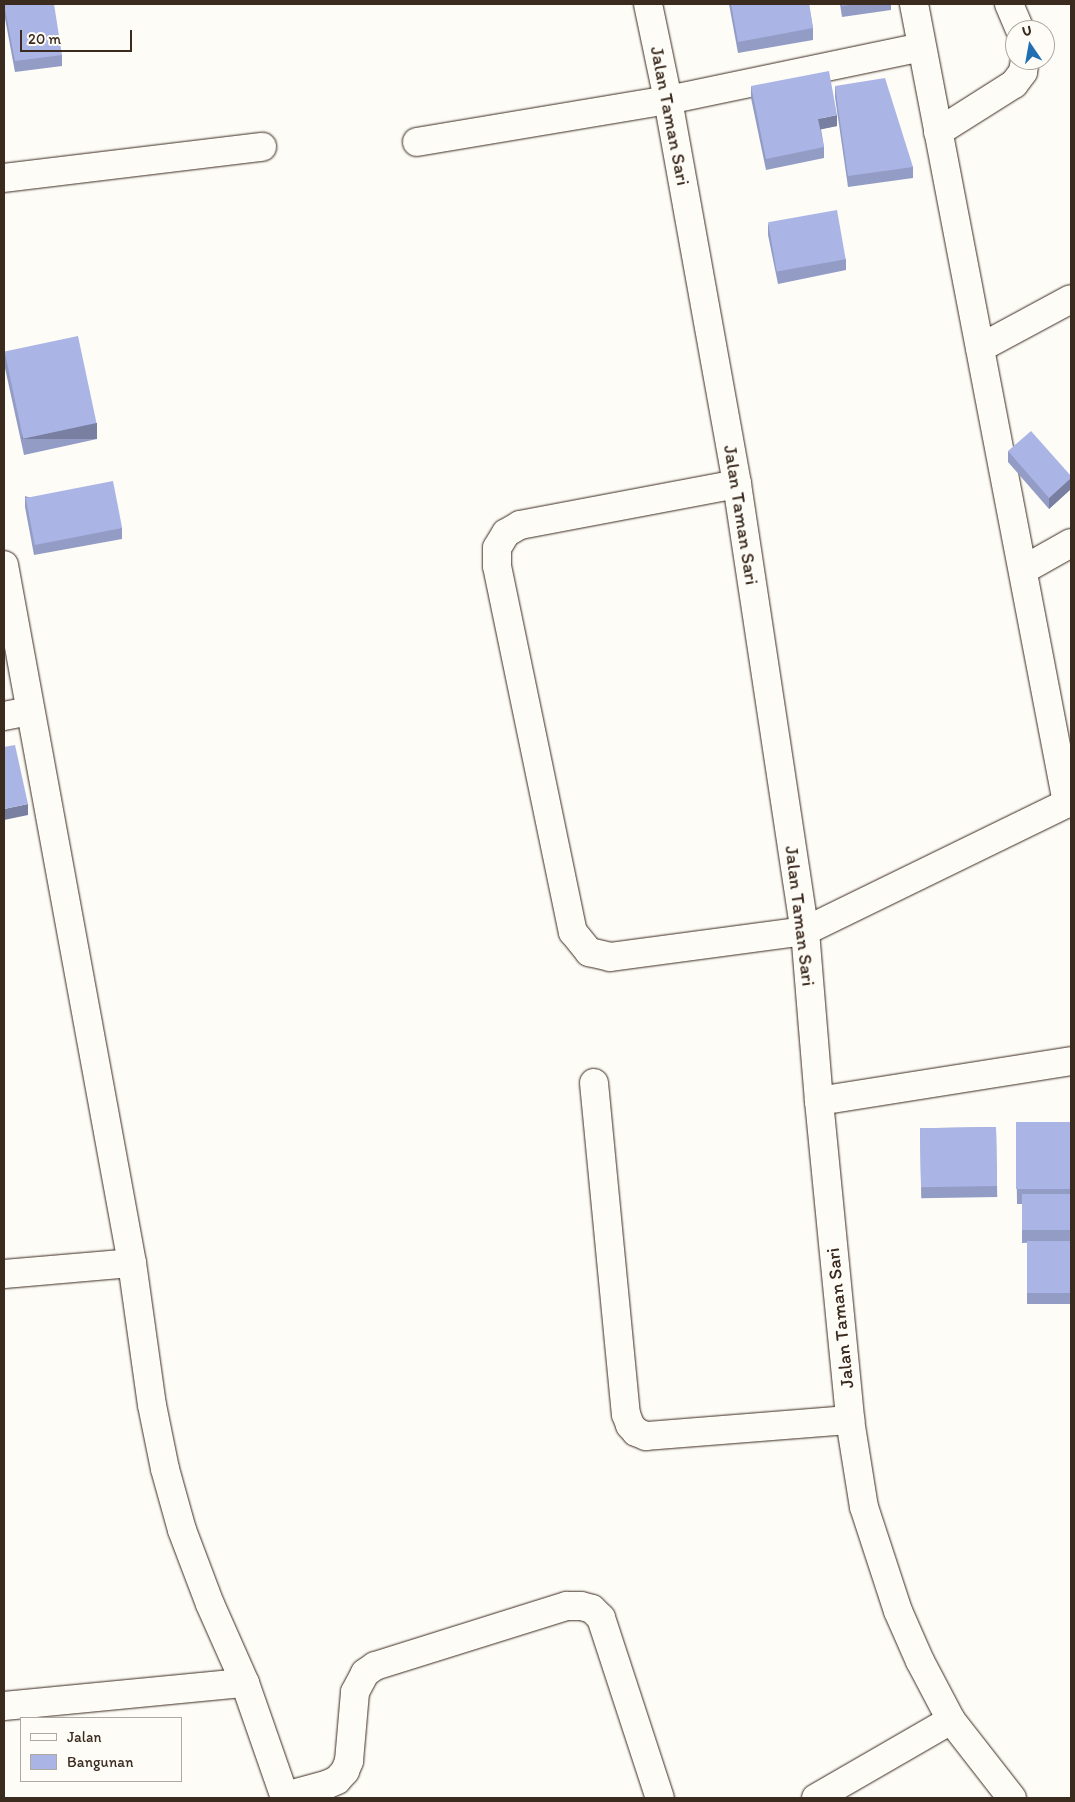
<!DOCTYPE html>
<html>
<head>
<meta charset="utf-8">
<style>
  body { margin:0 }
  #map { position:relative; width:1075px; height:1802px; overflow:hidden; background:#fdfcf7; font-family:Itim,sans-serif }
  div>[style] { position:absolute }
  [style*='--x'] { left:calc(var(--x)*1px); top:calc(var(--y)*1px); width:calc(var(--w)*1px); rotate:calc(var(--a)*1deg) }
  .roads { filter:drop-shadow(0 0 1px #3b2a1e) drop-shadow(0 0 1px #3b2a1e) }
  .street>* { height:28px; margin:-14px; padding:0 14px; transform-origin:14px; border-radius:14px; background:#fdfcf7 }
  .wall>* { inset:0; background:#939cc5; transform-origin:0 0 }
  .shaded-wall>* { inset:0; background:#787fa0; transform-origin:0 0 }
  .building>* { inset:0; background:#abb5e5; transform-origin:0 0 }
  span { translate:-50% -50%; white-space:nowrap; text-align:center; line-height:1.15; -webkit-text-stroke:5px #fdfcf7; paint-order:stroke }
  .street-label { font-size:19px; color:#3b2a1e }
  .frame { position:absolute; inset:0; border:5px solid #3b2a1e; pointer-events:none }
  .legend { position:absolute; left:20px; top:1717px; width:162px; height:65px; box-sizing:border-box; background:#fdfcf7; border:1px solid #afa8a0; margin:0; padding:6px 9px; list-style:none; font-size:15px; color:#3b2a1e }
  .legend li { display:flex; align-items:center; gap:10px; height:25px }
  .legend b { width:25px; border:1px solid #afa8a0 }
  .north { position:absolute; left:1005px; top:20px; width:50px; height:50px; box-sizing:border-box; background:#fdfcf7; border:1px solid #afa8a0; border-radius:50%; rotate:348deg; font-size:14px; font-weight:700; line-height:20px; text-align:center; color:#3b2a1e }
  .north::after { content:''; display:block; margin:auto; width:18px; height:22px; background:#1f6fb2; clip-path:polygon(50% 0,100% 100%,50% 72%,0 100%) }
  .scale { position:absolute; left:20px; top:30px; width:112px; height:22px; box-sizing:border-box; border:2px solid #3b2a1e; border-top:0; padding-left:6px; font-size:15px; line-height:18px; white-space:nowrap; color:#3b2a1e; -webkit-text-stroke:4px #fdfcf7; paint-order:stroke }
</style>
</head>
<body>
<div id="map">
  <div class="roads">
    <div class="street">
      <i style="--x:648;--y:4;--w:98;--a:78.2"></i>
      <i style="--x:668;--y:100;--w:390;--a:79.8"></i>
      <i style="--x:737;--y:484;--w:452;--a:81.4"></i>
      <i style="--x:805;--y:931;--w:171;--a:85.3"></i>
      <i style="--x:819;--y:1101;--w:321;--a:84.4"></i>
      <i style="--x:850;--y:1420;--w:88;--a:80.9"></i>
      <i style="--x:864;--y:1507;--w:109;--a:71.9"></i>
      <i style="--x:898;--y:1611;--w:55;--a:66.3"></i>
      <i style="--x:920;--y:1661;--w:67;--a:62.3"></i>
      <i style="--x:951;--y:1720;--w:99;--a:52"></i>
      <i style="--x:914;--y:4;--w:814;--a:79.16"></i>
      <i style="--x:1009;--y:4;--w:28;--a:67"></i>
      <i style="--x:938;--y:132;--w:90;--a:-32.3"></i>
      <i style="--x:1014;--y:84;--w:15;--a:-53"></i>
      <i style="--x:1023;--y:72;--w:12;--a:-81"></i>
      <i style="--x:417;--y:142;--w:254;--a:-9.5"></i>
      <i style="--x:668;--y:100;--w:259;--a:-11.8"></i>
      <i style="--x:4;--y:178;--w:260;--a:-6.9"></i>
      <i style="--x:980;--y:348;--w:103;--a:-28.3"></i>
      <i style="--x:737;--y:484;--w:221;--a:169.3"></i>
      <i style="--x:520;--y:525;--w:16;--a:150"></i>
      <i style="--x:506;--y:533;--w:17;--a:121"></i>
      <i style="--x:497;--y:548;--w:18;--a:90"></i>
      <i style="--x:497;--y:566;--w:374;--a:78.3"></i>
      <i style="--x:573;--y:932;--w:26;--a:51"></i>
      <i style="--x:589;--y:952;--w:22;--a:13"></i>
      <i style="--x:610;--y:957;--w:197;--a:-7.6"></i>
      <i style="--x:805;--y:931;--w:296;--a:-26"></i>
      <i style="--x:4;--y:565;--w:710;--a:79.61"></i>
      <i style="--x:132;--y:1263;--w:143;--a:82"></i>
      <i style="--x:152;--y:1405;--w:65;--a:78.5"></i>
      <i style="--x:165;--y:1469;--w:63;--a:74.4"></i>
      <i style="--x:182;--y:1530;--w:79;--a:69.3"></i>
      <i style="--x:210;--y:1604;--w:86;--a:66.1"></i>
      <i style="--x:245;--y:1683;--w:122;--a:70.8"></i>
      <i style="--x:1023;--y:570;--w:55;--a:-29.4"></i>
      <i style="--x:4;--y:716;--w:26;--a:-11"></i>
      <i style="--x:594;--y:1083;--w:333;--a:84.5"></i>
      <i style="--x:626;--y:1414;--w:12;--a:70"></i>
      <i style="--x:630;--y:1425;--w:9;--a:49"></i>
      <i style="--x:636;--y:1432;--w:11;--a:22"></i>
      <i style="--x:646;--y:1436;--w:205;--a:-4.5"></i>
      <i style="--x:819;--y:1101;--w:255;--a:-9"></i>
      <i style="--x:4;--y:1274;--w:128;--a:-4.9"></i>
      <i style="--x:4;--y:1706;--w:242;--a:-5.5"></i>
      <i style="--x:285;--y:1796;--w:42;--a:-15"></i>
      <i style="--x:326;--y:1785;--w:12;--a:-24"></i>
      <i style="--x:337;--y:1780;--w:12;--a:-48"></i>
      <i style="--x:345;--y:1771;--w:11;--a:-68"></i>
      <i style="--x:349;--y:1761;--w:69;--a:-85"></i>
      <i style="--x:355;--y:1692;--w:21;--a:-62"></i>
      <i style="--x:365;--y:1673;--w:12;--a:-35"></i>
      <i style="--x:375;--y:1666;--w:201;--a:-17.4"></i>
      <i style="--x:567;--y:1606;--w:14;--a:0"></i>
      <i style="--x:581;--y:1606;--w:11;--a:15"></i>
      <i style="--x:592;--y:1609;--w:13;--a:45"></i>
      <i style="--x:601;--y:1618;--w:189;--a:71.9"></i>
      <i style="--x:816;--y:1798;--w:156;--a:-30"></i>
    </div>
  </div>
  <div class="wall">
    <i style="clip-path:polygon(4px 4px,62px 55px,62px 66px,15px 72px,4px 13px)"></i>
    <i style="clip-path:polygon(729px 4px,809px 4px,813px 28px,813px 40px,738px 53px)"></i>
    <i style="clip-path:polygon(840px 4px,891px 4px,891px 10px,842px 17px)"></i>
    <i style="clip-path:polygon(751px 86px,837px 126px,821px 129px,824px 147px,824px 158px,766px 170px,751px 98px)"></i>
    <i style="clip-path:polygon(835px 86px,913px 167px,913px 178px,848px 187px,835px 97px)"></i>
    <i style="clip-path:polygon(768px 224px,846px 259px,846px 270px,778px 284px,768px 235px)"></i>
    <i style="clip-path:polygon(5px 353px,97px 439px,24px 455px,5px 368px)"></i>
    <i style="clip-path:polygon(1008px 451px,1071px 476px,1071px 489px,1049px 509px,1008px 462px)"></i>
    <i style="clip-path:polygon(25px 496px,122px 528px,122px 539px,34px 555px,25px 507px)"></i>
    <i style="clip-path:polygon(1071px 1122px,1071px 1241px,1022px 1243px,1022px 1204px,1017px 1204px,1016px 1128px)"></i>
    <i style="left:996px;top:1127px;width:70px;height:76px;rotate:89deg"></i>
    <i style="left:1071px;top:1241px;width:63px;height:44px;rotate:90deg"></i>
  </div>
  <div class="shaded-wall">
    <i style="clip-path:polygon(837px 115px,837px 126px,818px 130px,818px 119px)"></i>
    <i style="left:97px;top:423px;width:16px;height:75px;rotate:90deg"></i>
    <i style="clip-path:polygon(1071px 478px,1071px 489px,1049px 509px,1049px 498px)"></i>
    <i style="clip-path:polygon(28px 804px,28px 815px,4px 820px,4px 809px)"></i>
  </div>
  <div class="building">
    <i style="clip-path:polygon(4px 4px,54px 4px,62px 55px,15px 61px)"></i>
    <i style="clip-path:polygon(731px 4px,809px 4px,813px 28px,738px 42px)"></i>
    <i style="clip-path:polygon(842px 4px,859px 4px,842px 6px)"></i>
    <i style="clip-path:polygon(829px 71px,837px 115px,818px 119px,824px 147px,766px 159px,751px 86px)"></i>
    <i style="clip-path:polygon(885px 78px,913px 167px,848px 176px,835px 86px)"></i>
    <i style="left:837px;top:210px;width:50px;height:70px;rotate:80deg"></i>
    <i style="left:78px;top:336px;width:89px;height:75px;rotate:78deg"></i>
    <i style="clip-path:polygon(1031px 431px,1071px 476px,1071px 478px,1049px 498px,1008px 451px)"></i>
    <i style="left:113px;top:481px;width:48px;height:89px;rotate:79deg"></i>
    <i style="clip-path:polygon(15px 745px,28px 804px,4px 809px,4px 747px)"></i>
    <i style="left:1071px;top:1122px;width:67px;height:55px;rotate:90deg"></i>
    <i style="left:996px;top:1127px;width:59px;height:76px;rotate:89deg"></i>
    <i style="left:1071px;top:1194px;width:36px;height:49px;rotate:90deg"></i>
    <i style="left:1071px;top:1241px;width:52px;height:44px;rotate:90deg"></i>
  </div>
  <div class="street-label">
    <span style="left:670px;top:116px;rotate:79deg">Jalan Taman Sari</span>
    <span style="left:741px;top:515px;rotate:81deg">Jalan Taman Sari</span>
    <span style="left:800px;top:916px;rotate:83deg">Jalan Taman Sari</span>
    <span style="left:840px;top:1318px;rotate:-96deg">Jalan Taman Sari</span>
  </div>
  <div class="frame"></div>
  <ul class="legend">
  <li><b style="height:6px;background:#fdfcf7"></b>Jalan</li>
  <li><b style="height:14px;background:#abb5e5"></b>Bangunan</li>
  </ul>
  <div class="north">U</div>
  <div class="scale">20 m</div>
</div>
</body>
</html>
